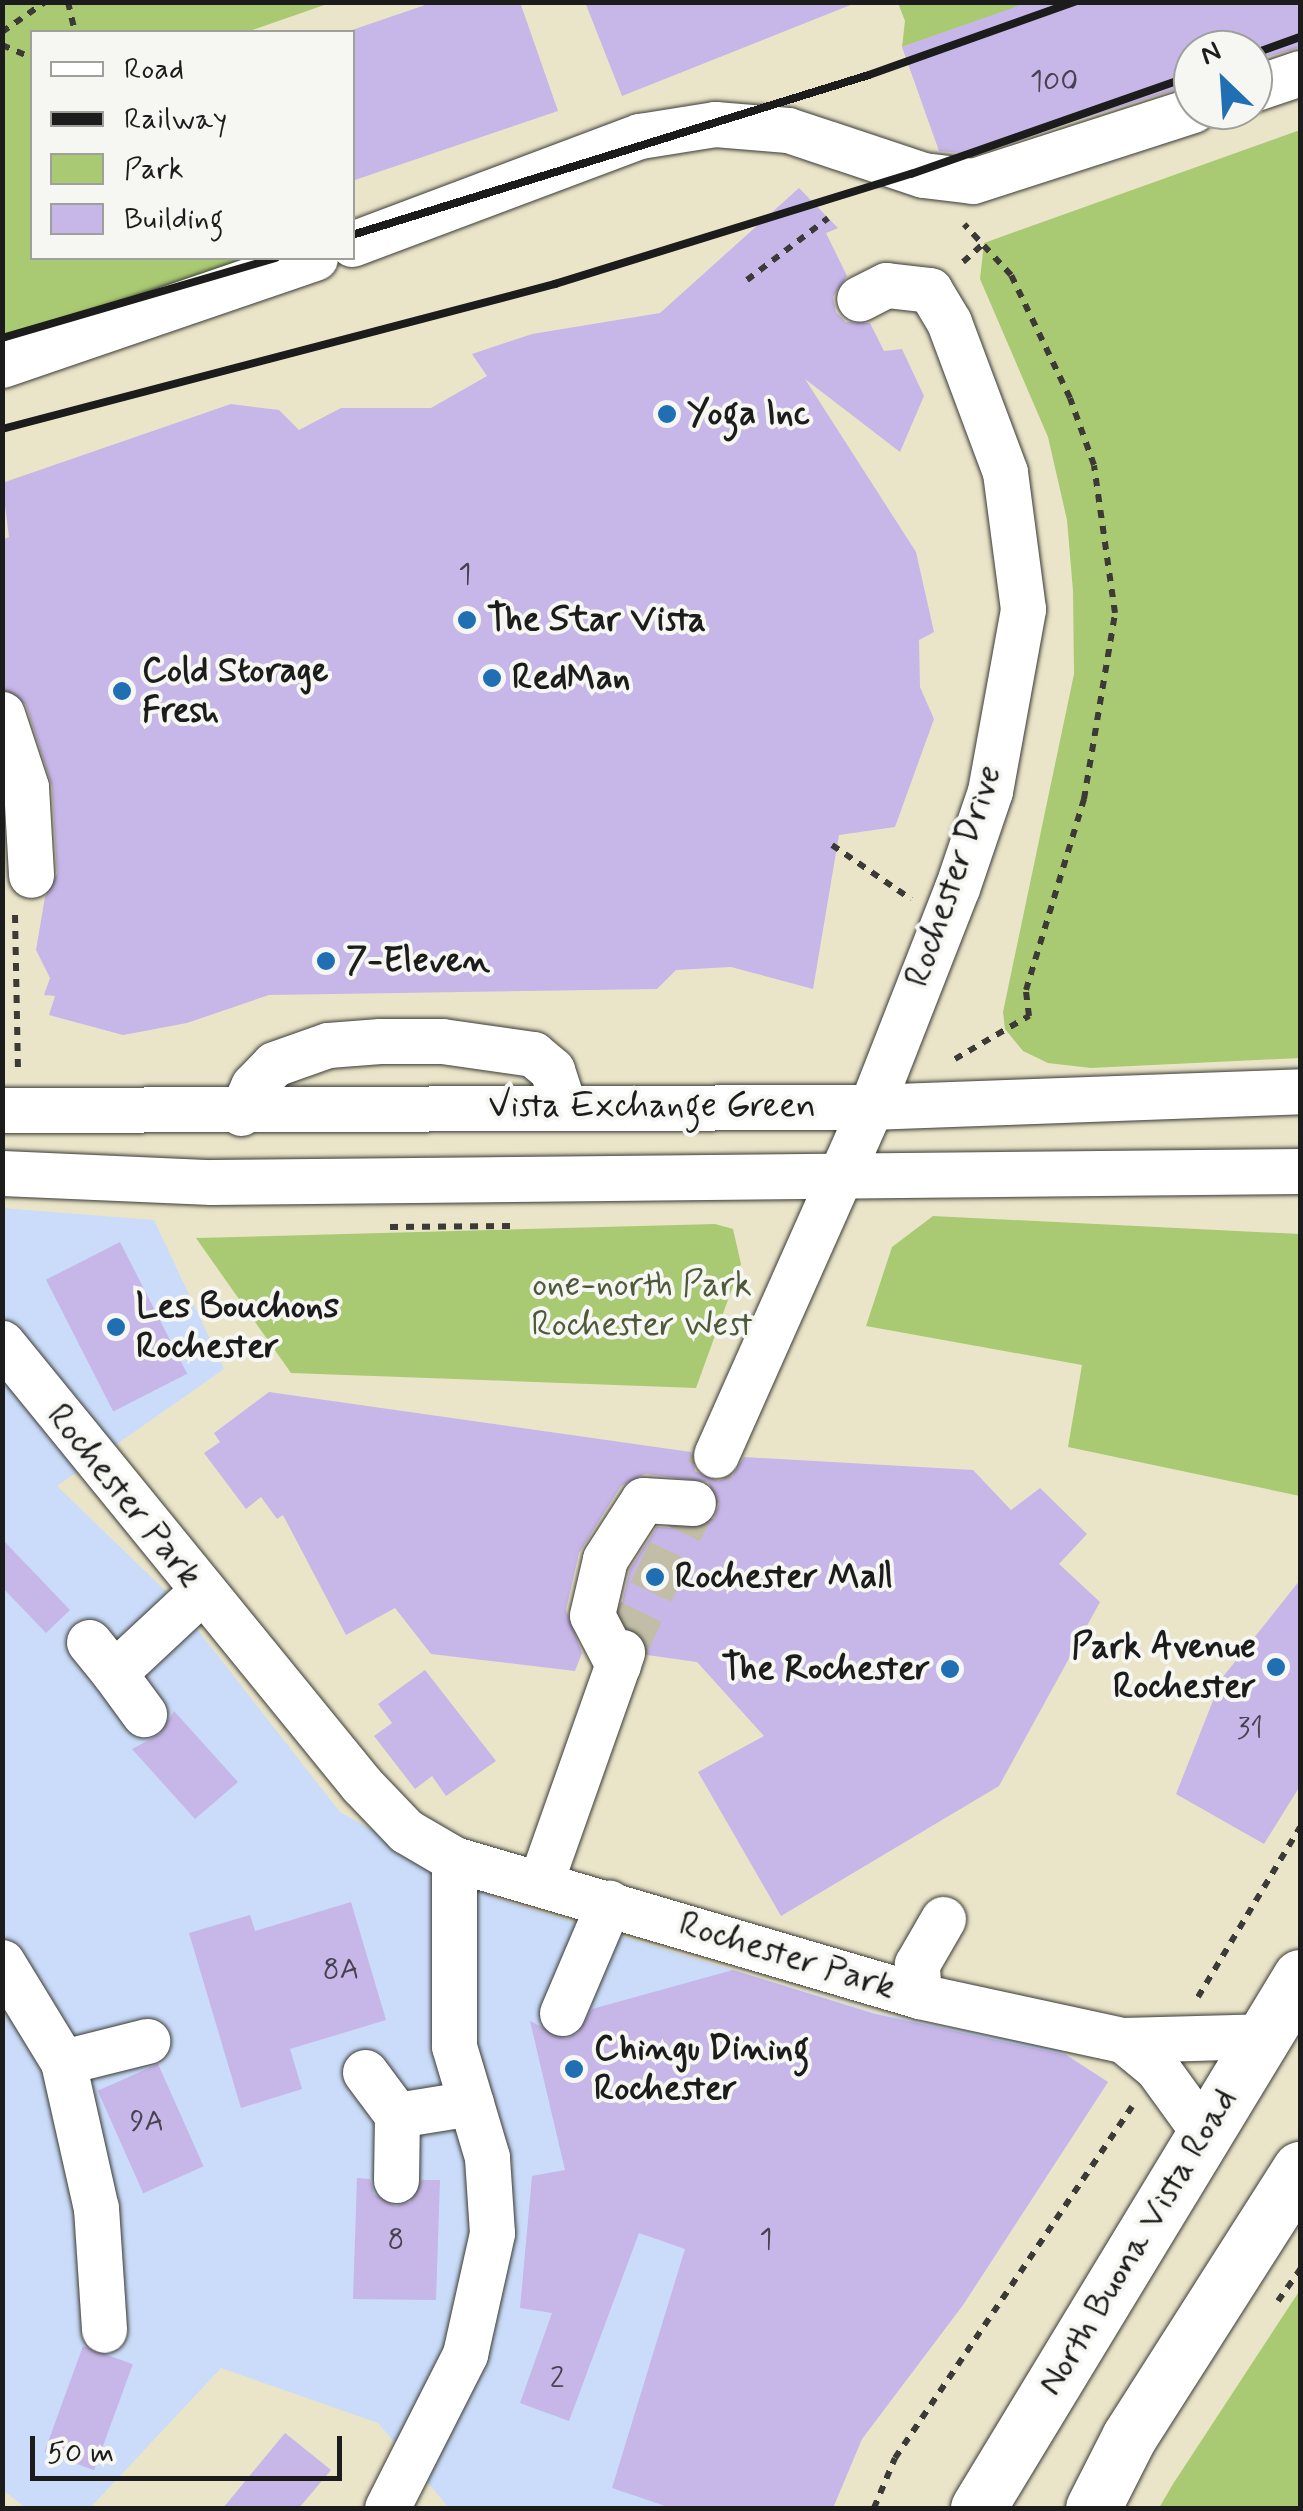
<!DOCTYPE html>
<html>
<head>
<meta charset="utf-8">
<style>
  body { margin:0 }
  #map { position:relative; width:1303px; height:2511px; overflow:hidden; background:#eae5c9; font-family:Mynerve,sans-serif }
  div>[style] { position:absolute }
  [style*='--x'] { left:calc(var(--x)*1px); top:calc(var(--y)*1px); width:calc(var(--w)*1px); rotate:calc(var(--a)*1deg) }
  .built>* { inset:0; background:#cadcf9 }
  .green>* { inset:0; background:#a9ca72 }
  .building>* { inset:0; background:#c7b6e8; transform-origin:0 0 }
  .minor-tunnel>* { height:45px; margin-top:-22.5px; transform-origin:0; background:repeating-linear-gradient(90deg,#c1bda6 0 45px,transparent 0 67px) }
  .path>* { height:6px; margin-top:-3px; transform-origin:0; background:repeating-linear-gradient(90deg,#3b3a36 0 8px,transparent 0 16px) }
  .roads { filter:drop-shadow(0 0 2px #3b3a36) drop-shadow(0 0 2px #3b3a36) }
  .minor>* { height:45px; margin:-22.5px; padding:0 22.5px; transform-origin:22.5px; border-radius:22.5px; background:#fff }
  .major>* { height:55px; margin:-27.5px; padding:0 27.5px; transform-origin:27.5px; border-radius:27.5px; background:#fff }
  .rail>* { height:8px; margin:-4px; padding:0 4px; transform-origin:4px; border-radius:4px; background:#1c1c1c }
  .dots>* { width:28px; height:28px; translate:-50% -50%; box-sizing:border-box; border:5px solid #f6f6f2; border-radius:50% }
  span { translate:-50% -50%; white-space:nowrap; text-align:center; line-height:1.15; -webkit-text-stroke:8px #f6f6f2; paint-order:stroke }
  .number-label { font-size:30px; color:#47424f }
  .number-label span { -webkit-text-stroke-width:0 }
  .poi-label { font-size:35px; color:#1c1c1c; font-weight:700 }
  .left { translate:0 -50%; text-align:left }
  .right { translate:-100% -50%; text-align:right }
  .street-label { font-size:35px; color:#1c1c1c }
  .park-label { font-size:35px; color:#4d593a }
  .frame { position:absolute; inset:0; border:5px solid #1c1c1c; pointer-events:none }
  .legend { position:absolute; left:30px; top:30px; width:325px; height:230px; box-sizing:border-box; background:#f6f6f2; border:2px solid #9f9f9c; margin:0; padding:12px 18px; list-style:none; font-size:30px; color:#1c1c1c }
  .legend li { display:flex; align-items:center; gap:20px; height:50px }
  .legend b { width:50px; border:2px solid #9f9f9c }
  .north { position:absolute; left:1173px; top:30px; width:100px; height:100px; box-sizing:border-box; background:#f6f6f2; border:2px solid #9f9f9c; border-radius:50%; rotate:335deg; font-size:28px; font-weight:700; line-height:40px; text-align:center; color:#1c1c1c }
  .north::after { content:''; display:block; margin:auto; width:35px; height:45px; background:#1f6fb2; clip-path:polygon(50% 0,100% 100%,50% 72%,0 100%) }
  .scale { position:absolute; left:30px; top:2436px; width:312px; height:45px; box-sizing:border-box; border:5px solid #1c1c1c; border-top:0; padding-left:12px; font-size:30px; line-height:35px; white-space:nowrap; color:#1c1c1c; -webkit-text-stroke:8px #f6f6f2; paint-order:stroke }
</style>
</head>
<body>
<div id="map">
  <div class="built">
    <i style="clip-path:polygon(2px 1208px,154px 1220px,224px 1369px,57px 1486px,172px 1597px,340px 1812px,495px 1898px,875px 2013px,1058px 2049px,1108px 2082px,963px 2305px,862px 2439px,833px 2508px,449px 2508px,378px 2423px,221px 2368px,90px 2508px,26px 2508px,3px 2490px)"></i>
  </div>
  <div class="green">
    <i style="clip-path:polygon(2px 3px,330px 3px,247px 32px,32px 32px,32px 258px,285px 258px,3px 365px)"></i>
    <i style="clip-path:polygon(898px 3px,1029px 3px,902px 47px,905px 21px)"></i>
    <i style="clip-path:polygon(1300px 130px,1300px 1058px,1091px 1068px,1048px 1063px,1023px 1051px,1005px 1029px,1003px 1012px,1074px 674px,1073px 591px,1067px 520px,1048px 437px,980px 279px,984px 243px)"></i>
    <i style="clip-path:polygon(933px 1216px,1300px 1234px,1300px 1496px,1068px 1447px,1082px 1365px,866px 1326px,892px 1247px)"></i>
    <i style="clip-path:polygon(715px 1224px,733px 1229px,741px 1264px,696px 1388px,291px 1373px,196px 1238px)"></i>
    <i style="clip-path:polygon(1300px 2290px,1300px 2508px,1159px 2508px,1173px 2484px)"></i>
  </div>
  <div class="building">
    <i style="clip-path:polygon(434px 2px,520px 2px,558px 111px,352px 181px,352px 30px)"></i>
    <i style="clip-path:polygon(585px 2px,853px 2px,853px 4px,622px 96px)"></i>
    <i style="clip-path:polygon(1029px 2px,1300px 2px,1300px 47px,1253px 61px,1253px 50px,1193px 50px,1193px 84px,970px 154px,939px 151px,902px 47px)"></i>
    <i style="clip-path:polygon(799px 188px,838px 228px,826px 233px,847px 276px,833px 297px,836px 312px,846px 322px,870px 323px,884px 351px,902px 349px,924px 396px,900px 452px,805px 379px,916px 552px,934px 632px,919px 640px,920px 687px,934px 719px,895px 827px,839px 835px,813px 989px,731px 967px,676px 970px,657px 989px,269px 995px,187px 1023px,123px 1035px,49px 1015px,55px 996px,44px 995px,50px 978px,36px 950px,45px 897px,57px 874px,52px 786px,26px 705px,2px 688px,2px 540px,9px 537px,2px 483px,231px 404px,279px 410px,299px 430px,341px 408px,431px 408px,487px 376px,472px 354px,532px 334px,660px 313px)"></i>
    <i style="left:120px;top:1242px;width:148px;height:83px;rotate:63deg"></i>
    <i style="clip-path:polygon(269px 1392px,691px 1452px,695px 1471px,718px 1481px,732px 1476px,744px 1457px,973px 1470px,1011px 1510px,1040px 1488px,1087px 1534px,1059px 1564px,1100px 1602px,999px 1786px,781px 1916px,698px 1772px,764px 1736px,697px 1662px,647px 1655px,642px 1636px,620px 1612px,630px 1569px,657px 1527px,692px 1529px,714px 1518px,719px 1504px,708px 1482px,645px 1474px,621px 1486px,579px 1553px,566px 1610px,582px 1653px,575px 1671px,431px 1654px,395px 1608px,346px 1635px,283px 1515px,277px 1519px,261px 1497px,246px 1509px,204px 1453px,220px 1442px,214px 1433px)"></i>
    <i style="clip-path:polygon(2px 1539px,70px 1610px,46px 1633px,2px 1587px)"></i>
    <i style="clip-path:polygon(1300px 1580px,1300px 1786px,1264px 1844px,1176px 1794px,1222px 1678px)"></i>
    <i style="clip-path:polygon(425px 1670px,496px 1761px,446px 1796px,432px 1776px,415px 1789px,374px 1736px,392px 1723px,378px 1704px)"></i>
    <i style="clip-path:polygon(174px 1711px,238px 1782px,195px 1819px,132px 1749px,160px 1734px)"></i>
    <i style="clip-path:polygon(351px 1902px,386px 2020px,290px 2049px,302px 2089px,241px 2108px,189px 1933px,250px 1915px,255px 1931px)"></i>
    <i style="clip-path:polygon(733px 1970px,875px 2014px,1066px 2055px,1108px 2082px,963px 2305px,862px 2439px,833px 2508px,671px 2508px,612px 2488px,685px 2249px,639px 2233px,569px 2421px,520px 2403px,552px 2313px,520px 2308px,532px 2176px,565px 2170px,530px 2021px,566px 2039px,578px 2033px,592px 2009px)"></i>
    <i style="left:158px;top:2064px;width:112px;height:66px;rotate:66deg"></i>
    <i style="clip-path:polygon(357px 2178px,370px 2179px,374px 2194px,395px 2206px,410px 2202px,422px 2180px,440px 2180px,436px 2300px,353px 2299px)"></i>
    <i style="left:83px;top:2346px;width:53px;height:113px;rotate:20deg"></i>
    <i style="clip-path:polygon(285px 2433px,331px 2470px,299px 2508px,223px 2508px)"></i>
  </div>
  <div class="minor-tunnel">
    <i style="--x:622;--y:1652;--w:218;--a:-64.5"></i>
  </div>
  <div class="path">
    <i style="--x:68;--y:2;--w:31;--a:77"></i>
    <i style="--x:2;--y:32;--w:52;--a:-34.9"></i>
    <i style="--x:2;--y:45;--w:33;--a:23"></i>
    <i style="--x:963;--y:262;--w:28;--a:-42"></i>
    <i style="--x:747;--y:280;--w:102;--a:-37.4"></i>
    <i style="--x:832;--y:845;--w:96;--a:34.4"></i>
    <i style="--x:15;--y:915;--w:152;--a:88.9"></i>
    <i style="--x:955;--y:1059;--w:86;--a:-30.2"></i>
    <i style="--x:1029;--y:1016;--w:26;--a:-97"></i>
    <i style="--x:1026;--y:990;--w:200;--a:-73.1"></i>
    <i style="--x:1084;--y:799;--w:189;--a:-80.5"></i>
    <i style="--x:1115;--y:613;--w:149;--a:-98.1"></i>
    <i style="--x:1094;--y:465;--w:71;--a:-109.7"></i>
    <i style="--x:1070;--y:398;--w:136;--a:-115.6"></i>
    <i style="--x:1011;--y:275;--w:69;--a:-132.7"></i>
    <i style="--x:390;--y:1227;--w:127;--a:-0.5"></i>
    <i style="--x:1198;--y:1997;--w:198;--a:-59"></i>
    <i style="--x:1278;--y:2301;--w:39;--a:-55"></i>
    <i style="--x:874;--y:2508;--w:54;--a:-67.2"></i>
    <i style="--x:895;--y:2458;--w:424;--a:-56"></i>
  </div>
  <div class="roads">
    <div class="minor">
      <i style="--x:1253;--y:89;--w:50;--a:-18.8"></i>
      <i style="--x:352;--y:244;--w:308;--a:-20.6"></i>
      <i style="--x:640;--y:136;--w:76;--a:-9.1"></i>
      <i style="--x:715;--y:124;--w:73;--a:4.7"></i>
      <i style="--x:788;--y:130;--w:142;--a:18.4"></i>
      <i style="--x:923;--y:175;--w:50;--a:6.8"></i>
      <i style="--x:973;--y:181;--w:231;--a:-17.9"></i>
      <i style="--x:2;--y:365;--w:331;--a:-18.9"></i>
      <i style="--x:2;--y:714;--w:77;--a:71.8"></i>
      <i style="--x:26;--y:787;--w:88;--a:86.7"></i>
      <i style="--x:2;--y:1110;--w:869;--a:-0.2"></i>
      <i style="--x:871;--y:1107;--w:429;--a:-2.1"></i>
      <i style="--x:241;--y:1113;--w:30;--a:-66"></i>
      <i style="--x:253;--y:1086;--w:30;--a:-46"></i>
      <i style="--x:274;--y:1064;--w:57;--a:-19.4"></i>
      <i style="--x:328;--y:1045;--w:52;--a:-4.4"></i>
      <i style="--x:380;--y:1041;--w:62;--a:0"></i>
      <i style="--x:442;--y:1041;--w:92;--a:8.1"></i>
      <i style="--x:533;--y:1054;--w:25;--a:40"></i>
      <i style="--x:552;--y:1070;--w:36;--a:72"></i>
      <i style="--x:2;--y:1173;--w:209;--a:2.5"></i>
      <i style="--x:211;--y:1182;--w:1089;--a:-0.58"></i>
      <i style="--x:2;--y:1343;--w:570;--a:50.84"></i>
      <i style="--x:362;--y:1785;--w:64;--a:46.3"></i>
      <i style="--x:406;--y:1831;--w:56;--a:30.3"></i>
      <i style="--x:454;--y:1859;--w:485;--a:16.4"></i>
      <i style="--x:919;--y:1996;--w:209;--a:12.2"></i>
      <i style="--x:1123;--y:2040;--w:139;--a:-1.6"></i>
      <i style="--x:716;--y:1455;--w:381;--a:-66"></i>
      <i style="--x:871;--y:1107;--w:235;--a:-68.6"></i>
      <i style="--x:957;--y:888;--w:102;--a:-71.2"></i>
      <i style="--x:990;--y:791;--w:185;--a:-79.7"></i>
      <i style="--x:1023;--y:609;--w:138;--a:-97.5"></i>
      <i style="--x:1005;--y:472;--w:160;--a:-110.5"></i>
      <i style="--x:949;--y:322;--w:37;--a:-121"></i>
      <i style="--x:930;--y:290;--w:44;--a:-173.5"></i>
      <i style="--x:886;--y:285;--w:30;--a:153"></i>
      <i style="--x:89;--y:1642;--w:40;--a:51"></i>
      <i style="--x:114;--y:1673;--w:120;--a:-43"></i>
      <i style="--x:618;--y:1665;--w:56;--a:-117.5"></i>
      <i style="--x:592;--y:1615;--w:57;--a:-76.9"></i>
      <i style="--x:605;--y:1559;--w:70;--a:-57.2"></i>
      <i style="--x:643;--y:1500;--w:50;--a:3.4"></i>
      <i style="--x:114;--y:1673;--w:51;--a:53.8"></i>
      <i style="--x:541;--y:1881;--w:243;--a:-70.5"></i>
      <i style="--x:2;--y:1962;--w:117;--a:58.6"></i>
      <i style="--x:63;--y:2062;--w:150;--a:77.3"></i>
      <i style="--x:96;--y:2208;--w:122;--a:86.2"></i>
      <i style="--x:919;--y:1996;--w:32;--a:-94"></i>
      <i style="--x:917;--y:1964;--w:52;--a:-60"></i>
      <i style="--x:562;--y:2013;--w:120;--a:-66.9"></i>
      <i style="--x:1123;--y:2040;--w:44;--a:39.5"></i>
      <i style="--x:1157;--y:2068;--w:80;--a:54.1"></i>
      <i style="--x:63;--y:2062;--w:87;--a:-14"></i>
      <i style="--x:365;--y:2072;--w:54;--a:53.3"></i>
      <i style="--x:396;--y:2180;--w:65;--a:-89.1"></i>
      <i style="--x:397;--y:2115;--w:75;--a:-9.2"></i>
      <i style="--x:387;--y:2508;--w:173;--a:-63.1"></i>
      <i style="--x:465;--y:2354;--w:124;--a:-77.4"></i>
      <i style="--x:492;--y:2233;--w:76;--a:-93.8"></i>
      <i style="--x:487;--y:2157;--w:116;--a:-106.6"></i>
      <i style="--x:454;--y:2046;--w:187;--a:-90"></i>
    </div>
    <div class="major">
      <i style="--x:978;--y:2508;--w:621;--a:-58.77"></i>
      <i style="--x:1093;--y:2508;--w:80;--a:-63.1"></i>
      <i style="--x:1129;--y:2437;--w:318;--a:-57.5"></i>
    </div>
  </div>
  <div class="rail">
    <i style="--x:1253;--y:54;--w:50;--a:-19.9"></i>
    <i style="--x:352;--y:235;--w:541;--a:-17.2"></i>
    <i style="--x:869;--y:75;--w:218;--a:-19.6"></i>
    <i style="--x:2;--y:338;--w:285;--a:-16.3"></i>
    <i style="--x:2;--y:429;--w:572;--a:-14.69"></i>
    <i style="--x:555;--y:284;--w:373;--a:-17.2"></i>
    <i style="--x:911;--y:174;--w:299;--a:-19.3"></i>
  </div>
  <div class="dots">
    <i style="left:667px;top:414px;background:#1f6fb2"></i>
    <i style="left:467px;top:620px;background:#1f6fb2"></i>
    <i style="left:492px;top:678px;background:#1f6fb2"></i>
    <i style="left:122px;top:691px;background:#1f6fb2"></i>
    <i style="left:326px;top:961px;background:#1f6fb2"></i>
    <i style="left:116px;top:1327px;background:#1f6fb2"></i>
    <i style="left:655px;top:1577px;background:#1f6fb2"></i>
    <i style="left:1276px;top:1667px;background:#1f6fb2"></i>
    <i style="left:950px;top:1669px;background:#1f6fb2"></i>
    <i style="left:574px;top:2069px;background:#1f6fb2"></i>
  </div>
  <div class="number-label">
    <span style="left:1054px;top:82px">100</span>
    <span style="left:465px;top:575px">1</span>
    <span style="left:1250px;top:1729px">31</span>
    <span style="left:341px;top:1970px">8A</span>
    <span style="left:147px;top:2122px">9A</span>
    <span style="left:396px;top:2240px">8</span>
    <span style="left:766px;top:2240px">1</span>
    <span style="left:557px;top:2379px">2</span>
  </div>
  <div class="poi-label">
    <span class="left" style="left:687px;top:414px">Yoga Inc</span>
    <span class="left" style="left:487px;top:620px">The Star Vista</span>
    <span class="left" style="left:142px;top:691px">Cold Storage<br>Fresh</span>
    <span class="left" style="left:512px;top:678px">RedMan</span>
    <span class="left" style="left:346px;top:961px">7-Eleven</span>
    <span class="left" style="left:136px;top:1327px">Les Bouchons<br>Rochester</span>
    <span class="left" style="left:675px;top:1577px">Rochester Mall</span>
    <span class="right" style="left:1256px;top:1667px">Park Avenue<br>Rochester</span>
    <span class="right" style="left:930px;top:1669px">The Rochester</span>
    <span class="left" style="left:594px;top:2069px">Chingu Dining<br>Rochester</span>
  </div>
  <div class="street-label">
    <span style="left:954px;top:876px;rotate:-71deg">Rochester Drive</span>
    <span style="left:652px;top:1106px">Vista Exchange Green</span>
    <span style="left:124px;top:1496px;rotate:51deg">Rochester Park</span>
    <span style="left:787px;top:1956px;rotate:17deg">Rochester Park</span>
    <span style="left:1138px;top:2242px;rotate:-59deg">North Buona Vista Road</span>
  </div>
  <div class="park-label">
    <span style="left:642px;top:1305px">one-north Park<br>Rochester West</span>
  </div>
  <div class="frame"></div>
  <ul class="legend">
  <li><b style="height:12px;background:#fff"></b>Road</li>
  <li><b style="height:12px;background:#1c1c1c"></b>Railway</li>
  <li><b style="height:28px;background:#a9ca72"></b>Park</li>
  <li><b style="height:28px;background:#c7b6e8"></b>Building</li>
  </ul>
  <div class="north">N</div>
  <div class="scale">50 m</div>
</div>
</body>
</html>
